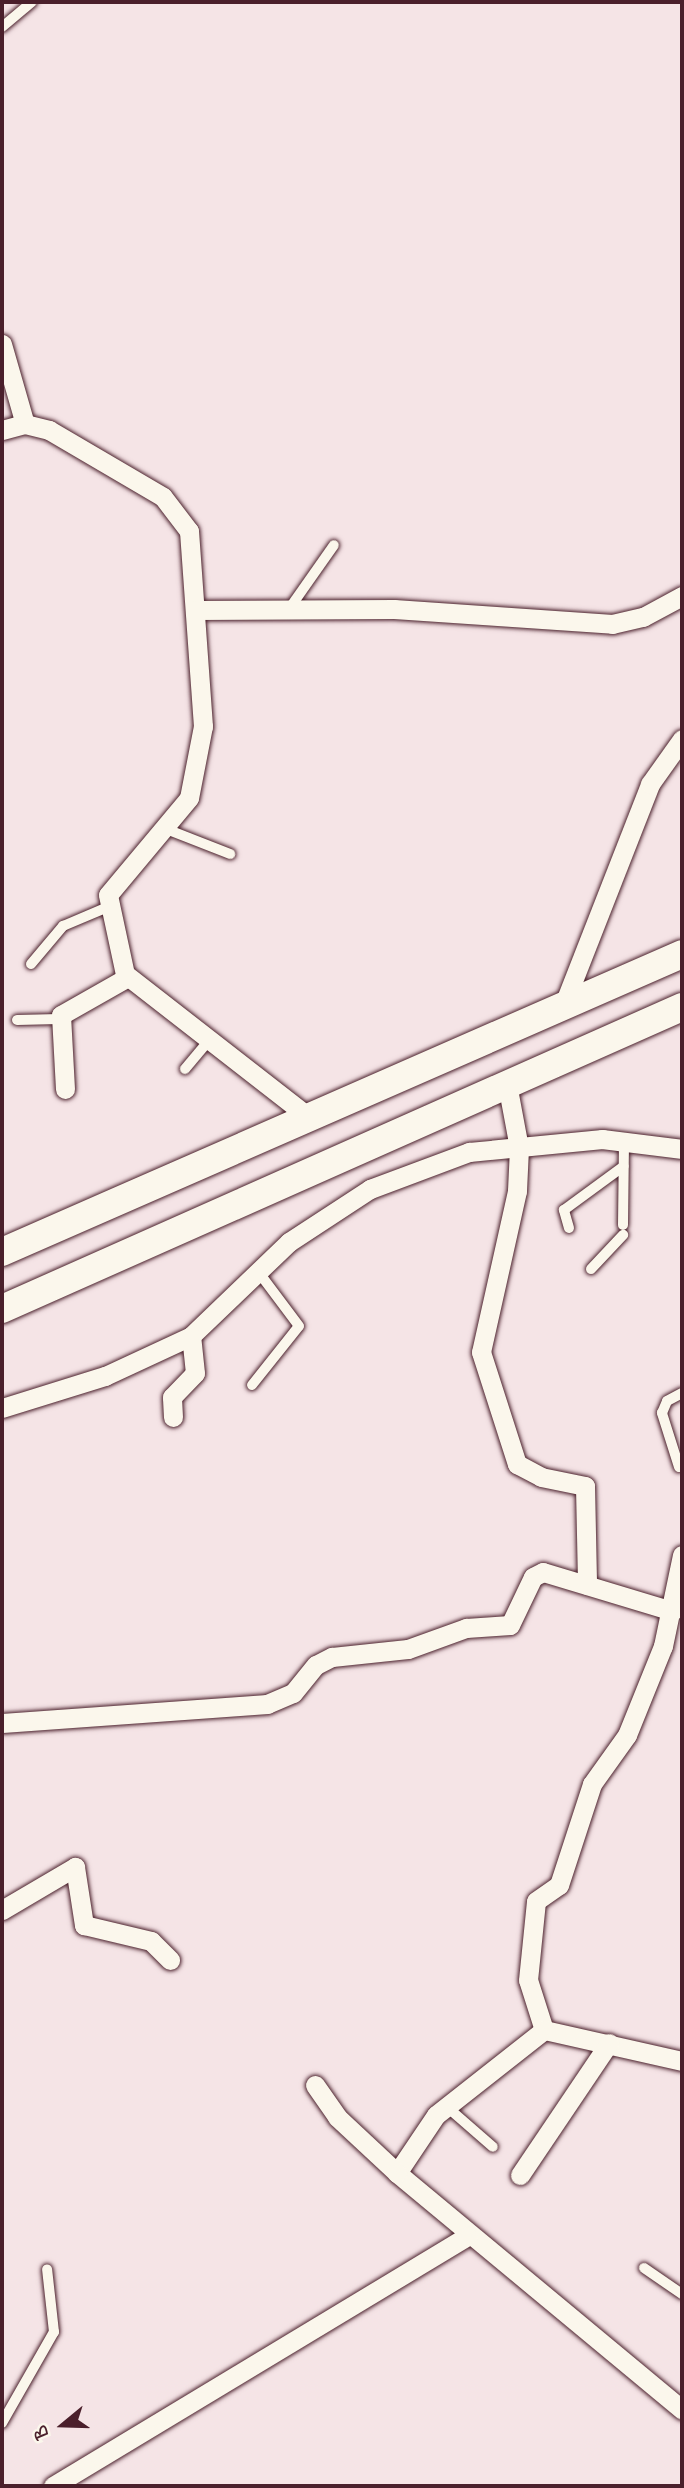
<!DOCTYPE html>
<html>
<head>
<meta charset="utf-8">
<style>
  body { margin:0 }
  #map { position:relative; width:684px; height:2488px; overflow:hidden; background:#f5e4e6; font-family:"Indie Flower",sans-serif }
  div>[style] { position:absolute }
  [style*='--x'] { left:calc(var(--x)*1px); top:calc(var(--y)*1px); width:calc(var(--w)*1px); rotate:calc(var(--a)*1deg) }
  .roads { filter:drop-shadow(0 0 2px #4a1f2b) drop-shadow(0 0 2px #4a1f2b) }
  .lane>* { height:10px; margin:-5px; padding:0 5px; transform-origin:5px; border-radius:5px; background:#fbf7ec }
  .street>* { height:19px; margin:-9.5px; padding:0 9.5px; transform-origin:9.5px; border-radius:9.5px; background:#fbf7ec }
  .secondary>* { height:28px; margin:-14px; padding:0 14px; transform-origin:14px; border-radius:14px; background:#fbf7ec }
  span { translate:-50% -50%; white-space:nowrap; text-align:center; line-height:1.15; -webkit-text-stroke:7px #fbf7ec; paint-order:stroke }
  .frame { position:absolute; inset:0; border:4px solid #4a1f2b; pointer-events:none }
  .north { position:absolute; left:28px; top:2390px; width:70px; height:70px; -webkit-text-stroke:5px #fbf7ec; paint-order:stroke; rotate:251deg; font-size:19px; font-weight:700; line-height:28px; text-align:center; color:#4a1f2b }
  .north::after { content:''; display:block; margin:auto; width:24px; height:32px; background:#4a1f2b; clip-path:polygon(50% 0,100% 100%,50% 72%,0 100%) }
</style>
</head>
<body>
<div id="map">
  <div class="roads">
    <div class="lane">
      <i style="--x:2;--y:27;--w:39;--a:-40"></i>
      <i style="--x:289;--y:609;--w:78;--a:-54.9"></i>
      <i style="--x:166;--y:829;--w:69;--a:21.3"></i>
      <i style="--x:31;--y:964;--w:50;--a:-49.9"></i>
      <i style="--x:63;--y:926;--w:49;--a:-22.9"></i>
      <i style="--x:17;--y:1020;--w:42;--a:-1.4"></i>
      <i style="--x:185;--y:1069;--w:38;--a:-50"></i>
      <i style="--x:623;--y:1225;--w:85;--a:-89.3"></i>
      <i style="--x:569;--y:1228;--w:19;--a:-106"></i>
      <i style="--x:564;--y:1210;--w:74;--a:-36.3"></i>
      <i style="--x:591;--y:1269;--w:47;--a:-46.7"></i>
      <i style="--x:252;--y:1385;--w:75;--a:-51.5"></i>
      <i style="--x:299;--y:1326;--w:70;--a:-126.9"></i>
      <i style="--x:679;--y:1467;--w:57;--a:-107.5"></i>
      <i style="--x:662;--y:1413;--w:13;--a:-67"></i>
      <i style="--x:667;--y:1401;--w:17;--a:-28"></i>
      <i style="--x:446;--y:2106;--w:62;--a:41.1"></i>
      <i style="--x:644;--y:2268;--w:46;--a:34.4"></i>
      <i style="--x:2;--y:2423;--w:105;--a:-60.3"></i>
      <i style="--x:54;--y:2332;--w:63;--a:-96.3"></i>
    </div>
    <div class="street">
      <i style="--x:2;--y:344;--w:83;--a:74"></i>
      <i style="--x:25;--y:424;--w:25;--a:14"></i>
      <i style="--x:49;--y:430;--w:132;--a:30.4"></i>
      <i style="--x:163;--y:497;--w:43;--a:52.6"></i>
      <i style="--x:189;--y:531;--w:196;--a:85.9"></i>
      <i style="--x:203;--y:726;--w:73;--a:101"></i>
      <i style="--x:189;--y:798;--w:126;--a:129.9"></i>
      <i style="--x:108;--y:895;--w:81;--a:77.9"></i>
      <i style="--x:125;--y:974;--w:236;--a:37.9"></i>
      <i style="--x:2;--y:430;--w:24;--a:-15"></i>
      <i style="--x:196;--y:610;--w:198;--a:-0.3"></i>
      <i style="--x:394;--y:609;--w:219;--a:3.9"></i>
      <i style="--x:612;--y:624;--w:32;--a:-13"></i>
      <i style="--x:643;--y:617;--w:44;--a:-28.3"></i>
      <i style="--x:562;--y:1009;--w:242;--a:-68.6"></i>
      <i style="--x:650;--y:784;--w:55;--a:-54.6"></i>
      <i style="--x:65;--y:1089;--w:74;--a:-93.1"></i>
      <i style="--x:61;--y:1015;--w:77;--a:-29.6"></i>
      <i style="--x:508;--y:1089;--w:60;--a:79.4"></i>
      <i style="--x:519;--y:1148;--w:43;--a:92.7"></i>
      <i style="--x:517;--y:1191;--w:165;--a:102.6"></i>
      <i style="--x:481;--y:1352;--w:118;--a:72.2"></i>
      <i style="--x:517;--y:1464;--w:27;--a:28"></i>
      <i style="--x:541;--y:1477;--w:45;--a:11.6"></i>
      <i style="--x:585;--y:1486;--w:99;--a:88.8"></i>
      <i style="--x:2;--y:1408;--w:108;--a:-17.3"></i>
      <i style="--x:105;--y:1376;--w:95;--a:-24.9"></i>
      <i style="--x:191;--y:1336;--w:136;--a:-43.8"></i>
      <i style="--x:289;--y:1242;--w:97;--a:-33.2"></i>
      <i style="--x:370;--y:1189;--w:106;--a:-20.5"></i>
      <i style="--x:469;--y:1152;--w:134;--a:-5.6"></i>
      <i style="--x:602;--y:1139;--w:81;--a:7.1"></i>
      <i style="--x:173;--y:1417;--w:20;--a:-93"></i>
      <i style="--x:172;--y:1397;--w:33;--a:-46"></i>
      <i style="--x:195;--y:1373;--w:37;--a:-96"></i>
      <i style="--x:2;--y:1723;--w:266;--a:-4.1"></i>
      <i style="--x:267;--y:1704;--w:28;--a:-23"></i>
      <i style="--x:293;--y:1693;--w:36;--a:-51"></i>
      <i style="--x:316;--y:1665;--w:18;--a:-27"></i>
      <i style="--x:332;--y:1657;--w:76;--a:-6"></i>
      <i style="--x:408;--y:1649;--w:62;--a:-19.9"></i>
      <i style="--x:466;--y:1628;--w:44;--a:-3.9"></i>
      <i style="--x:510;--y:1625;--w:53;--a:-64.4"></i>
      <i style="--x:533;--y:1577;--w:11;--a:-27"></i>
      <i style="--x:543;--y:1572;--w:135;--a:16.8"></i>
      <i style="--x:2;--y:1910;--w:85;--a:-30.5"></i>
      <i style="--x:75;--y:1867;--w:59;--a:81.2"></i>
      <i style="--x:84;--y:1925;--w:69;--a:13.4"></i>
      <i style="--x:151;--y:1941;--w:27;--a:45"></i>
      <i style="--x:544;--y:2030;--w:52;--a:-107.7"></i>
      <i style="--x:528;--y:1980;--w:79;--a:-84.2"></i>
      <i style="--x:536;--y:1901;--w:28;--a:-35"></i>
      <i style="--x:559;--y:1885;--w:106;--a:-71.9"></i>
      <i style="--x:592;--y:1784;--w:60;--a:-54.5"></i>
      <i style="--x:627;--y:1735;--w:96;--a:-68"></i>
      <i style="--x:663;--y:1646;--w:93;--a:-78.2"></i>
      <i style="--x:682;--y:2061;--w:141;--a:-167.3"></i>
      <i style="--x:544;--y:2030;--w:137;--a:141.8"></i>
      <i style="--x:436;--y:2115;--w:70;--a:123.9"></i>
      <i style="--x:397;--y:2173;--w:371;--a:39.7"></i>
      <i style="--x:315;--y:2085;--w:39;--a:55"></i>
      <i style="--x:337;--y:2117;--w:82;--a:43"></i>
      <i style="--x:520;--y:2175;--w:159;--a:-56"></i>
      <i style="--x:53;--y:2486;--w:484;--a:-31.1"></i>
    </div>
    <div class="secondary">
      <i style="--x:2;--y:1252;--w:742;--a:-23.66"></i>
      <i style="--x:2;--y:1309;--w:744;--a:-23.95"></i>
    </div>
  </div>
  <div class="frame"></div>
  <div class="north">B</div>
</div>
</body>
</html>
